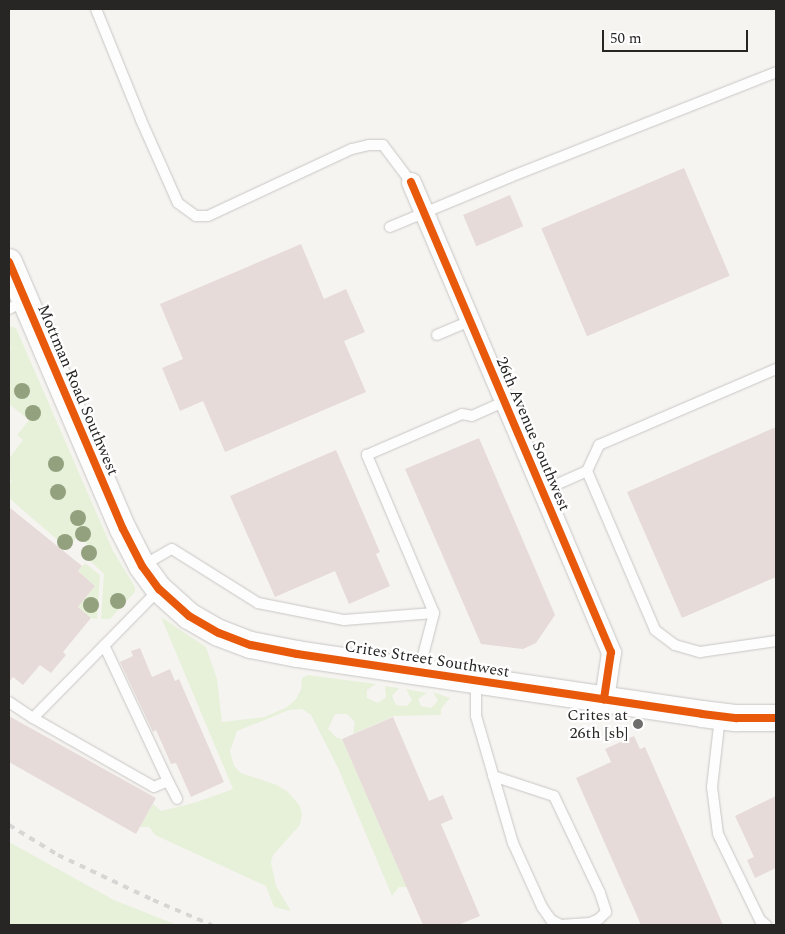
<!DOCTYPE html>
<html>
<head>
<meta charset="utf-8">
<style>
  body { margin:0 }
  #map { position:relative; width:785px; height:934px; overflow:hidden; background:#f6f4f1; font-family:Spectral,serif }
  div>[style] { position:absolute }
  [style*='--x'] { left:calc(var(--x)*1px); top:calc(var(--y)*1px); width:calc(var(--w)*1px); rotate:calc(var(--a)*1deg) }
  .green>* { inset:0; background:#e7f1da }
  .building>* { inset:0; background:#e6dbd9; transform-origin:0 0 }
  .roads { filter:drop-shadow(0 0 1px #c8c6c4) drop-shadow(0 0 1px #c8c6c4) }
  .lane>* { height:10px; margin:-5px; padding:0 5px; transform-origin:5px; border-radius:5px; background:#fefdfd }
  .street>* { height:19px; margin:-9.5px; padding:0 9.5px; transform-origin:9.5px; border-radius:9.5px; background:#fefdfd }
  .secondary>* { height:26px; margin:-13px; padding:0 13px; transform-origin:13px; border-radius:13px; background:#fefdfd }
  .rail>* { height:4px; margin-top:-2px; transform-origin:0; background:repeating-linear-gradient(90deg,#d7d6d5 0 6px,transparent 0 12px) }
  .cycleway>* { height:8px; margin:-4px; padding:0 4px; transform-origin:4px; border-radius:4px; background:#e8590c }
  .trees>* { width:16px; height:16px; margin:-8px; border-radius:50%; background:#93a17e }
  .dots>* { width:14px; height:14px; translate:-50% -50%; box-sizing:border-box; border:2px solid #fff; border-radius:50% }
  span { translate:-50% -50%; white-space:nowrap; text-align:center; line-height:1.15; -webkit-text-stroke:4.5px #fff; paint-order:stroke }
  .street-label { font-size:16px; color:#272625 }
  .poi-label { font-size:16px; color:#272625 }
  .right { translate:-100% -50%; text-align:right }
  .frame { position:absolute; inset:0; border:10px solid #272625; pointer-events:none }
  .scale { position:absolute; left:602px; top:30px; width:146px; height:22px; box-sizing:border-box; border:2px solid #272625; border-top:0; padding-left:6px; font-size:15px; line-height:18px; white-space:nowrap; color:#272625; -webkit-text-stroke:4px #fff; paint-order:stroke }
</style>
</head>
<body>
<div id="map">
  <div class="green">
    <i style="clip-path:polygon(9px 326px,16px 328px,113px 551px,135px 587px,135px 592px,110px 619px,101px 619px,104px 574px,82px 553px,88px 545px,78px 536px,68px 549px,9px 498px,9px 484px,12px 481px,9px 478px,9px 455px,11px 456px,23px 440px,17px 435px,29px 420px,9px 404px,9px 352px,11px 348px,9px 345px)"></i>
    <i style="clip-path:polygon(85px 563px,100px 575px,97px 619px,91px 618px,78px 607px,95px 586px,78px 571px)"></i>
    <i style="clip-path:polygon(161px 617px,206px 647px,217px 679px,222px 722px,265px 717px,287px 707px,296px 699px,301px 689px,302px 678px,308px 675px,376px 684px,367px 690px,367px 698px,378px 703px,386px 697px,385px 686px,399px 688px,392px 696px,396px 705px,407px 706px,412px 700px,406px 689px,427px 693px,418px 699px,421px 706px,431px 708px,438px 701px,433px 692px,450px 698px,441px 709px,441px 715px,394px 716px,353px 734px,355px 722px,347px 714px,335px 714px,328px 729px,336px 737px,342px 739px,407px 887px,399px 887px,392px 896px,338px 768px,311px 715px,302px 709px,289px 710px,237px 731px,230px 751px,234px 766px,241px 773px,277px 785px,288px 792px,300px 806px,302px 814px,300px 825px,273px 855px,271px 863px,276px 886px,291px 911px,274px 907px,266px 886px,155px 835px,149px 827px,140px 827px,153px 804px,161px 811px,194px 803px,233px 789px)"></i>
    <i style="clip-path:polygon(9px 842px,114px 900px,177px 925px,9px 925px)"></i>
  </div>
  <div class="building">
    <i style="left:684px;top:168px;width:117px;height:155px;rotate:67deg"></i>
    <i style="left:510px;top:195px;width:34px;height:51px;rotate:67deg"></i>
    <i style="clip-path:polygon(301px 244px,324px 299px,346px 289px,365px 332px,344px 341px,366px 392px,225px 452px,203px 401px,180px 411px,162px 368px,183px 359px,160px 304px)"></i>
    <i style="clip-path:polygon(776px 427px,776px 577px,682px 618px,627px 492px)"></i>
    <i style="clip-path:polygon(479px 438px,555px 615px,536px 643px,523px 649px,481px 644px,405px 469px)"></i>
    <i style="clip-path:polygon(336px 450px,380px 552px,376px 554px,390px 586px,349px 604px,335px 571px,275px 597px,230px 496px)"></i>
    <i style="clip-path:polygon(9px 507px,82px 566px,78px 571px,95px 586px,78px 607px,91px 618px,63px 652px,66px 655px,51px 673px,40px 665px,23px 685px,13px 677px,10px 681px,9px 680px)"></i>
    <i style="clip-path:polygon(140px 648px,152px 677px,170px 669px,175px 681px,179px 679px,224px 782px,191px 797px,176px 763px,171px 764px,156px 730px,153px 732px,120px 662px,133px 656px,131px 651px)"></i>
    <i style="clip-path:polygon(9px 716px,156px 798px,136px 834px,9px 762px)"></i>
    <i style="clip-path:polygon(393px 717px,429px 801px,443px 795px,453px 819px,441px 824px,480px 916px,458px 925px,423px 925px,342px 739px)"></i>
    <i style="clip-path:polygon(634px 736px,640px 749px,645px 747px,723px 925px,641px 925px,576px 778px,611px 762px,605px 749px)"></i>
    <i style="clip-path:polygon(776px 796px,776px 868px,755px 878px,747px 860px,754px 857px,735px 816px)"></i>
  </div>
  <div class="roads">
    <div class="lane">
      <i style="--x:96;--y:9;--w:120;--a:67.9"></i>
      <i style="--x:141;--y:120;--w:91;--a:66"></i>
      <i style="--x:178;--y:203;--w:22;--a:36"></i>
      <i style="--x:196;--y:216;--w:12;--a:0"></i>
      <i style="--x:208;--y:216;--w:159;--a:-25"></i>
      <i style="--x:352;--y:149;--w:17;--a:-13"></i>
      <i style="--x:369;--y:145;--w:14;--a:0"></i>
      <i style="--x:383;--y:145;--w:46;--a:52.9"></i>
      <i style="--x:390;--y:227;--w:130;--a:-22.6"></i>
      <i style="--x:510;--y:177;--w:286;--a:-21.5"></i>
      <i style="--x:9;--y:309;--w:17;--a:-28"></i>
      <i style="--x:437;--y:335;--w:36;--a:-23"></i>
      <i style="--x:587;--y:471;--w:29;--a:-65"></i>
      <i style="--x:599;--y:445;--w:193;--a:-23.2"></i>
      <i style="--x:542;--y:491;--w:49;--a:-24"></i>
      <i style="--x:587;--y:471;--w:173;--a:66.8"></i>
      <i style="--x:655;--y:630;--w:25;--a:37"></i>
      <i style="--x:675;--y:645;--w:26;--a:16"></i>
      <i style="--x:700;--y:652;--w:77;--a:-8.2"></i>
      <i style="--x:142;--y:566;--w:34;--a:-30"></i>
      <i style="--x:172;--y:549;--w:102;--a:32.1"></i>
      <i style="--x:258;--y:603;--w:88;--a:11.2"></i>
      <i style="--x:344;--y:620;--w:90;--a:-4.4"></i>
      <i style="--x:419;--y:671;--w:60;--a:-75.5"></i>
      <i style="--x:434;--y:613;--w:172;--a:-113"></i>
      <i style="--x:367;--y:455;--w:103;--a:-23.3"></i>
      <i style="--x:462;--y:414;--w:10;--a:11"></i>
      <i style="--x:472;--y:416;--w:35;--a:-24"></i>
      <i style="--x:476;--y:682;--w:34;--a:90"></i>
      <i style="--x:476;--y:716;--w:132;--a:73.8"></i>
      <i style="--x:513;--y:843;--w:70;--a:65.6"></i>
      <i style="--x:542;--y:907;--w:16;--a:55"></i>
      <i style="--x:551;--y:920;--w:11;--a:27"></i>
      <i style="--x:9;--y:702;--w:29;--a:34"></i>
      <i style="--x:33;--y:718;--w:180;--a:-45.5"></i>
      <i style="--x:720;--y:717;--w:70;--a:96.5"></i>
      <i style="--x:712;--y:787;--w:47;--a:82.7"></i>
      <i style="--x:718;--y:834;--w:96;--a:64"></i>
      <i style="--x:760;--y:920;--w:8;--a:40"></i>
      <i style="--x:33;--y:718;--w:139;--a:29.7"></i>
      <i style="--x:154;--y:787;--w:15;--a:-23"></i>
      <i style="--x:168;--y:781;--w:150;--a:-115.2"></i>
      <i style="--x:493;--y:776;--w:64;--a:18.2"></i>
      <i style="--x:554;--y:796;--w:107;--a:64.6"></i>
      <i style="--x:600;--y:893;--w:20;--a:72"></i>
      <i style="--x:606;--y:912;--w:10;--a:135"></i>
      <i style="--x:599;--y:919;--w:10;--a:156"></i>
      <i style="--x:590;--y:923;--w:26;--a:176"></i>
      <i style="--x:168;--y:781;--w:20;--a:63"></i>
    </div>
    <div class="street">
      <i style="--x:411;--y:182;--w:511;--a:66.95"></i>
      <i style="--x:611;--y:652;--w:48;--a:98.5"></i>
    </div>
    <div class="secondary">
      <i style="--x:9;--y:262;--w:290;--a:66.9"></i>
      <i style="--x:123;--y:529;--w:42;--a:62.8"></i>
      <i style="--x:142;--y:566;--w:29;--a:54"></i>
      <i style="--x:159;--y:589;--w:40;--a:42"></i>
      <i style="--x:189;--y:616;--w:34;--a:30"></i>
      <i style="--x:219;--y:633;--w:34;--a:21"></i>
      <i style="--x:251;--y:645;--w:47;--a:11.1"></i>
      <i style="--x:297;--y:654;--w:409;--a:8.4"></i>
      <i style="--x:702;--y:714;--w:35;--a:7"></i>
      <i style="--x:737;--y:718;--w:39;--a:0"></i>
    </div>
  </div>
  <div class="rail">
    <i style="--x:9;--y:825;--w:57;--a:31.5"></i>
    <i style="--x:58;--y:855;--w:105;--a:25.3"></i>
    <i style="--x:153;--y:900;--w:64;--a:23"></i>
  </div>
  <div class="cycleway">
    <i style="--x:411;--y:182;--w:511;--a:66.95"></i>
    <i style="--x:611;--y:652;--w:48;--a:98.5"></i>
    <i style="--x:9;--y:262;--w:290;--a:66.9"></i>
    <i style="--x:123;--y:529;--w:42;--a:62.8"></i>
    <i style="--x:142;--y:566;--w:29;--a:54"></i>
    <i style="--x:159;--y:589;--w:40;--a:42"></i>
    <i style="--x:189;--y:616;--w:34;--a:30"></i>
    <i style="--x:219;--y:633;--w:34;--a:21"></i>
    <i style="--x:251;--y:645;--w:47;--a:11.1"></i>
    <i style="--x:297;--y:654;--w:409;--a:8.4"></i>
    <i style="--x:702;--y:714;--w:35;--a:7"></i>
    <i style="--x:737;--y:718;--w:39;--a:0"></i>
  </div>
  <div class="trees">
    <i style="left:22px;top:391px"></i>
    <i style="left:33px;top:413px"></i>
    <i style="left:56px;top:464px"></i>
    <i style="left:58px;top:492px"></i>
    <i style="left:78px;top:518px"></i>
    <i style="left:83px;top:534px"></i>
    <i style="left:65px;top:542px"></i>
    <i style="left:89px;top:553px"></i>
    <i style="left:118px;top:601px"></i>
    <i style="left:91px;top:605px"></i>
  </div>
  <div class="dots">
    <i style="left:638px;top:724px;background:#6f6e6c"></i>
  </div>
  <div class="street-label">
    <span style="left:78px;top:390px;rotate:67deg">Mottman Road Southwest</span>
    <span style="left:533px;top:434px;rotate:67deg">26th Avenue Southwest</span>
    <span style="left:427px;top:659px;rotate:9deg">Crites Street Southwest</span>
  </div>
  <div class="poi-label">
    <span class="right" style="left:628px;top:724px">Crites at<br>26th [sb]</span>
  </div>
  <div class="frame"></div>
  <div class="scale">50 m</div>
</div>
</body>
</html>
